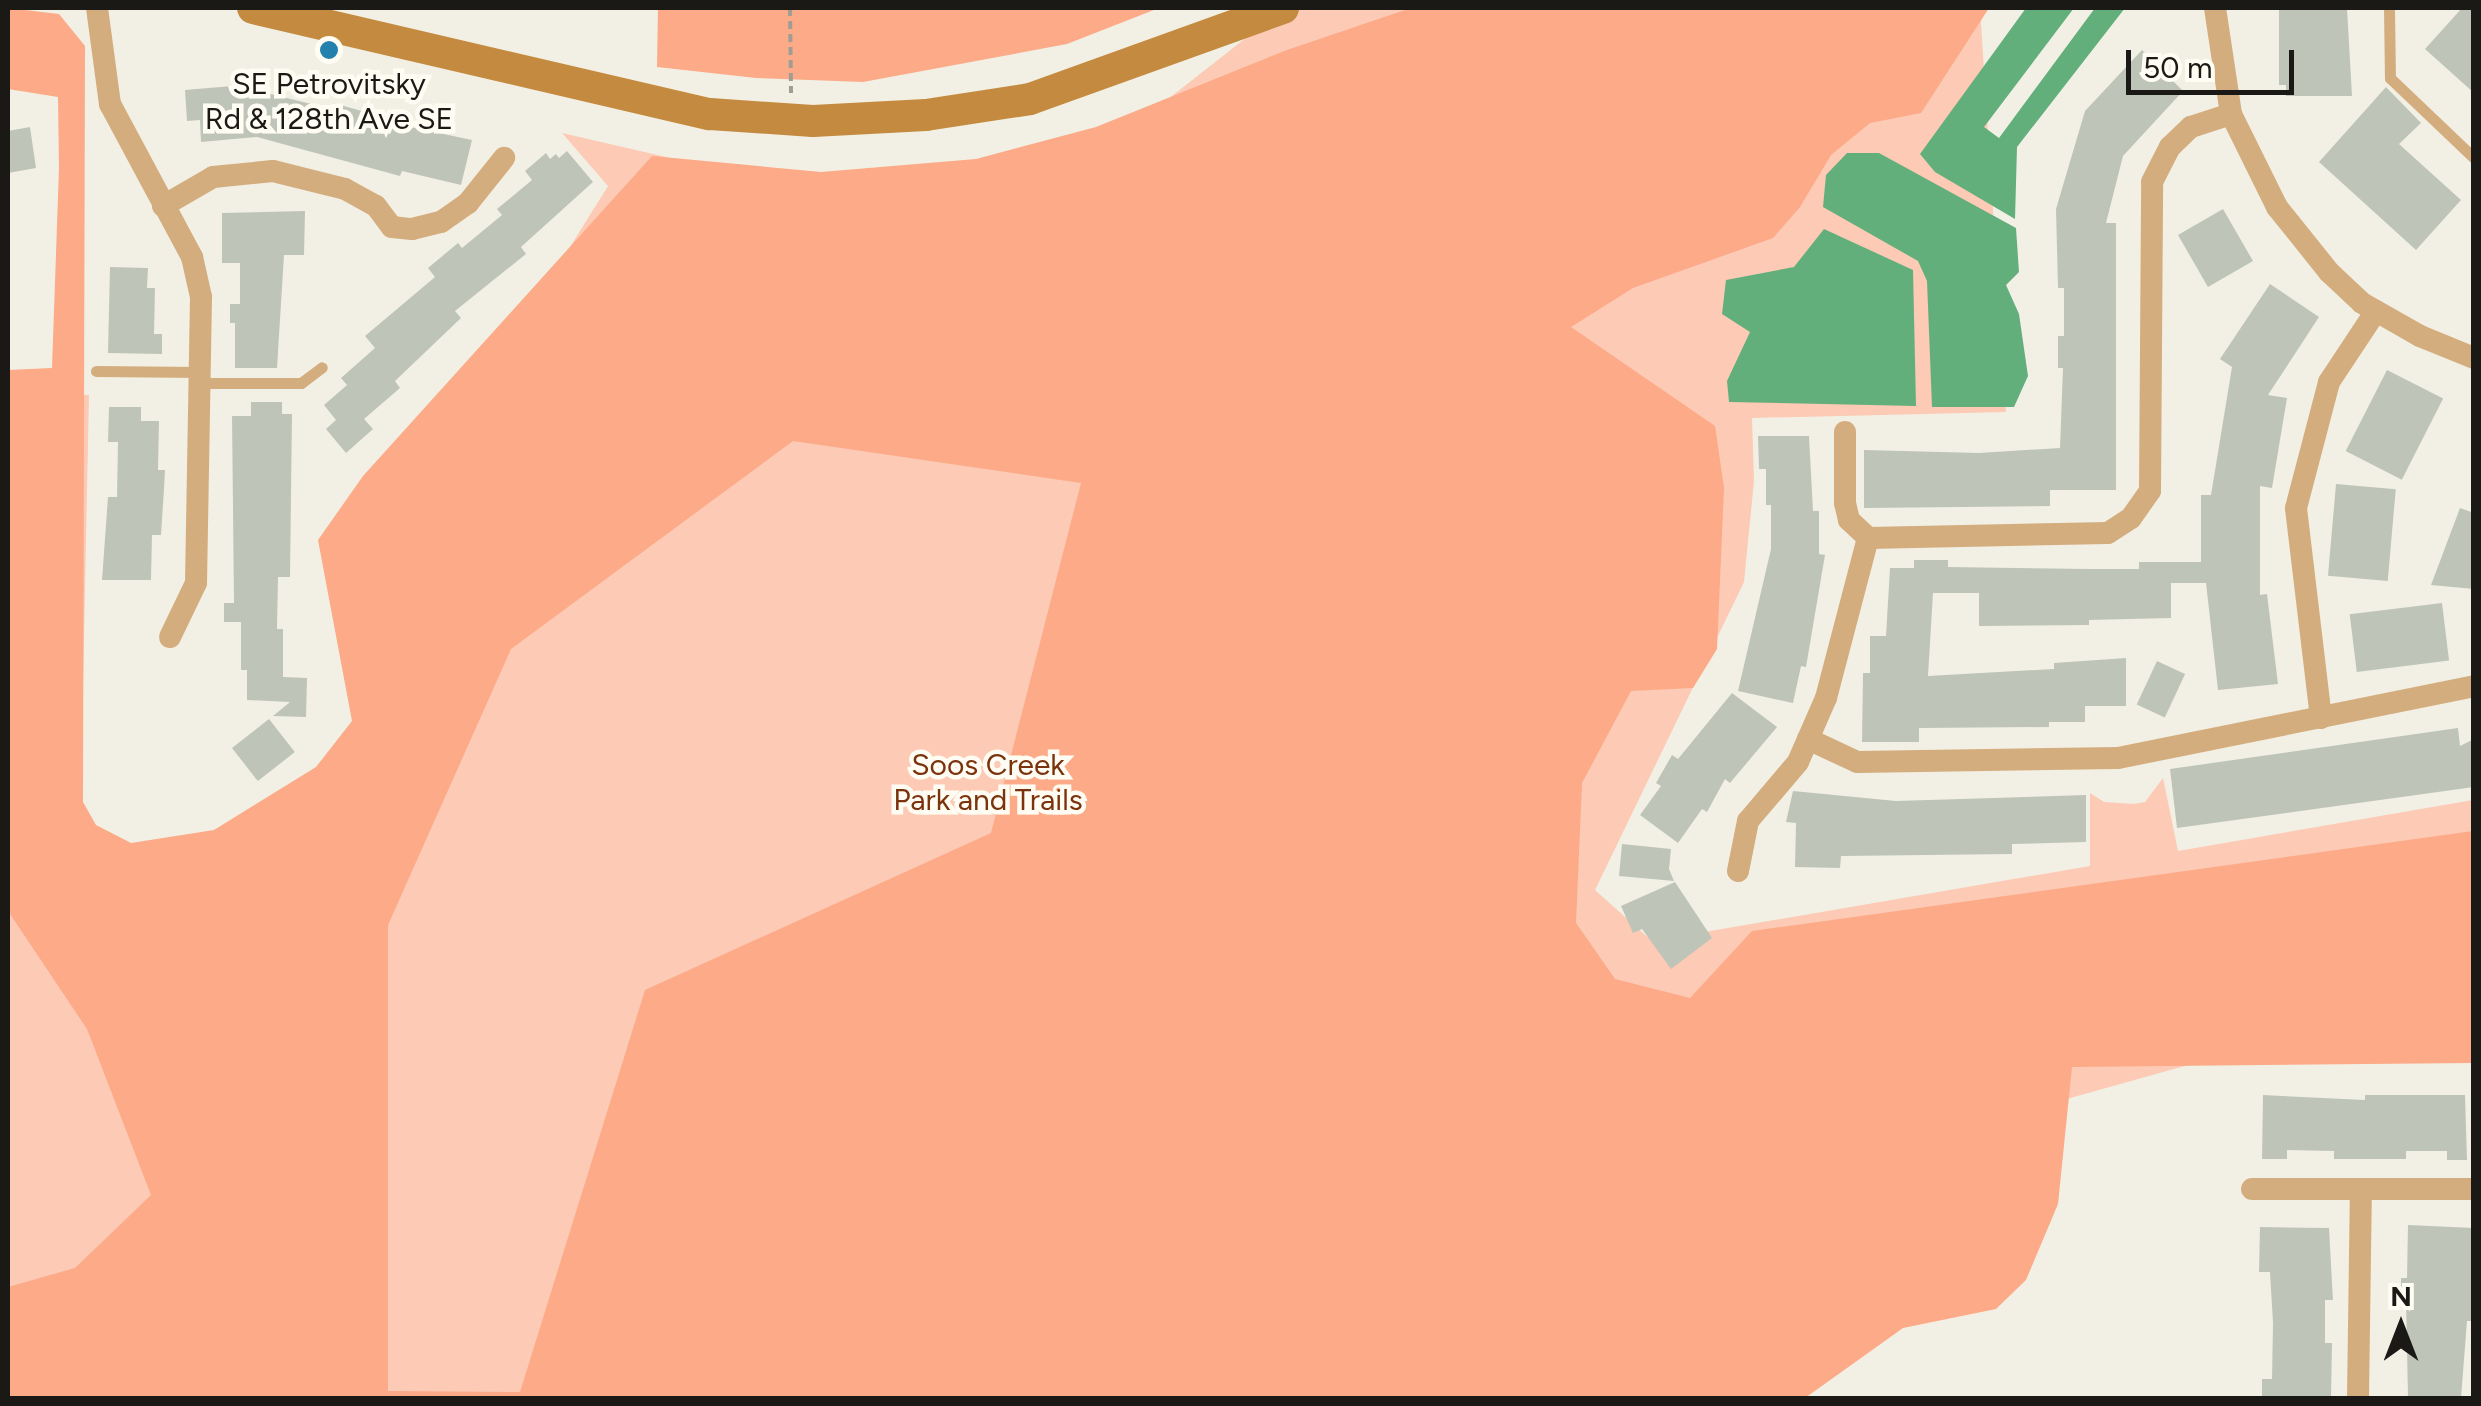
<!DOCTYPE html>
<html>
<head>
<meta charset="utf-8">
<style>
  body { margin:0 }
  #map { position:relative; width:2481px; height:1406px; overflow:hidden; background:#f2f0e4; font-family:Figtree,sans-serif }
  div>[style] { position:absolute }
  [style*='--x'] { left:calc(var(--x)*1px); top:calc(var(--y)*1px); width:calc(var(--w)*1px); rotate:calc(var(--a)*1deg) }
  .green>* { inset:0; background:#fccab5 }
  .forest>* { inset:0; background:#fcaa87 }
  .water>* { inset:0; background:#63af7b }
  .building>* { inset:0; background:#bfc4b9; transform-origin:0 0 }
  .path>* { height:4px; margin-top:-2px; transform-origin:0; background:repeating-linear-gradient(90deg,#9f9d94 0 8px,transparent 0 13px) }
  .service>* { height:11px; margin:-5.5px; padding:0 5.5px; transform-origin:5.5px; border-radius:5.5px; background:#d4ad7f }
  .minor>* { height:22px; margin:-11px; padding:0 11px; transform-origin:11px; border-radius:11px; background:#d4ad7f }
  .secondary>* { height:32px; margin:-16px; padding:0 16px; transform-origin:16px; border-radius:16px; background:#c48b40 }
  .dots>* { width:28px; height:28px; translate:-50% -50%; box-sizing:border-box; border:5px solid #fffdf3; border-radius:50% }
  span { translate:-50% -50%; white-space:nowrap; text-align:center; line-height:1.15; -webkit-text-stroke:9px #fffdf3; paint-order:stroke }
  .poi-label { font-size:30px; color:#1a1915 }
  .park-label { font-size:30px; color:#7b330e }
  .frame { position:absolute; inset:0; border:10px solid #1a1915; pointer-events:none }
  .north { position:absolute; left:2351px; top:1276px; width:100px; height:100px; -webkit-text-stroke:8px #fffdf3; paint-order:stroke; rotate:0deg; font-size:28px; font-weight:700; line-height:40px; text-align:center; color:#1a1915 }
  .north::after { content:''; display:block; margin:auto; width:35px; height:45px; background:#1a1915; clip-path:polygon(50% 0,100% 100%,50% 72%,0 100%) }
  .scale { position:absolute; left:2126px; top:50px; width:168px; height:45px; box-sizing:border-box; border:5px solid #1a1915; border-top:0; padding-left:12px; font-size:30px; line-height:35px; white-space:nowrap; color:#1a1915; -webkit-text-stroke:8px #fffdf3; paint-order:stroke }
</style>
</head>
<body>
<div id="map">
  <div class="green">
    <i style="clip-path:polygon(1284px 8px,1980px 8px,2006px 412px,1752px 418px,1754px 481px,1744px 582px,1595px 890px,1652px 941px,2090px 866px,2090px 793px,2104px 802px,2134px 804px,2145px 802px,2163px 778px,2178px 851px,2473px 800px,2473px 985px,1807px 1172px,1725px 1398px,8px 1398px,8px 393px,89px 395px,80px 831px,120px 863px,316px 826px,555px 271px,608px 186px,562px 133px,740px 174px,788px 178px,996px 166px,1154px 110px)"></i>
  </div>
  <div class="forest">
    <i style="clip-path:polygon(evenodd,8px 8px,59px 14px,85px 46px,83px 802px,96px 825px,131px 843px,214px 830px,316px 767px,352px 721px,318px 540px,363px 476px,652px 156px,821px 172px,976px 159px,1096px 127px,1287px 50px,1411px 8px,1989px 8px,1921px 113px,1870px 123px,1831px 155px,1800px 207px,1773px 238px,1633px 288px,1571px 327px,1715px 426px,1724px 488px,1717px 649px,1693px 688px,1631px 691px,1582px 783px,1576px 923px,1615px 979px,1690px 998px,1752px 931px,2473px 831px,2473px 1063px,2072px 1067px,2058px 1204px,2026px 1280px,1996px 1309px,1903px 1328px,1805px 1398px,8px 1398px,8px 1287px,75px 1268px,151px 1195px,87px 1029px,8px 911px,8px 370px,52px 368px,59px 168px,58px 97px,8px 89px,8px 8px,793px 441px,1081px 483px,991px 833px,645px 990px,520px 1392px,388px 1391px,388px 925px,511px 649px,793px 441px)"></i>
    <i style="clip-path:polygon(658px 8px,1159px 8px,1067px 44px,863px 82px,756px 78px,657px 67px)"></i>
  </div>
  <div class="water">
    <i style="clip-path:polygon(2026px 8px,2074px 8px,1984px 127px,1999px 138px,2095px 8px,2125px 8px,2017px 147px,2015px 219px,1935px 172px,1920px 154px)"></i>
    <i style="clip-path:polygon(1847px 153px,1879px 153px,2016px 228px,2019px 272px,2006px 285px,2019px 314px,2028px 376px,2014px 407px,1932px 407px,1927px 281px,1918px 261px,1823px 207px,1826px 175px)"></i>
    <i style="clip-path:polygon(1824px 229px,1913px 270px,1916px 406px,1729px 402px,1727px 381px,1750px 332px,1722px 314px,1726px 280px,1794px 267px)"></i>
  </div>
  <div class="building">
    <i style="clip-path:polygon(2279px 8px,2347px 8px,2352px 96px,2286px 96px,2286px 85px,2279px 85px)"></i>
    <i style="clip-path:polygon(2462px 8px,2474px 8px,2474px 93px,2425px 49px)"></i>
    <i style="clip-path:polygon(2142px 50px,2183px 91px,2123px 156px,2106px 223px,2116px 223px,2116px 490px,2050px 490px,2050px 506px,1864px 508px,1864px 450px,1979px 453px,2060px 448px,2063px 368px,2058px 368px,2058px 336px,2064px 336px,2064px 288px,2058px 288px,2056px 209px,2085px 111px)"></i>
    <i style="clip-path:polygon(267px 83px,267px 93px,331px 109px,333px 103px,369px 113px,368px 118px,472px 140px,461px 185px,402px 171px,400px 176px,257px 137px,201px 142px,200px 120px,187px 121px,185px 90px)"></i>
    <i style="clip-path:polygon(2386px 87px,2421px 123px,2399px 144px,2461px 200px,2416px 250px,2319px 162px)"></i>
    <i style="clip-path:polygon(30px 127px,36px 168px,8px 173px,8px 131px)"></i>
    <i style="clip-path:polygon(567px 151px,593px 182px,521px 247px,526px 254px,455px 311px,461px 318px,395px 381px,400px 388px,364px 419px,373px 429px,346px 453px,326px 429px,336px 420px,324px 405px,347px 385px,341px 378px,375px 348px,365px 336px,435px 277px,428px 268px,458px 243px,462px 248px,502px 215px,497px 209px,532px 180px,525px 171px,546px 153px,550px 159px,556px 154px,559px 158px)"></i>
    <i style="left:2223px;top:209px;width:60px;height:52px;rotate:60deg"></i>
    <i style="clip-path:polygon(305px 211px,304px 255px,284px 255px,277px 368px,235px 368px,235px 323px,230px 323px,230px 304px,240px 304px,240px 263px,222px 263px,222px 213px)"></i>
    <i style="clip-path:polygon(110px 267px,148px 268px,147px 288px,155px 288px,154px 334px,162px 334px,162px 354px,108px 353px)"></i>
    <i style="clip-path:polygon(2270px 284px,2319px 317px,2268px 395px,2287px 398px,2272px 488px,2260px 486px,2260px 595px,2267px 594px,2278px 684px,2218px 690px,2206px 583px,2171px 583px,2171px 618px,2089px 620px,2089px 625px,1979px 626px,1979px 593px,1933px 593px,1928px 676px,2054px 669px,2054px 663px,2126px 658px,2126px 706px,2085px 706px,2085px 722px,2049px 722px,2049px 727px,1919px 728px,1919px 742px,1862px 742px,1863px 673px,1870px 673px,1870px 636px,1886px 636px,1890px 568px,1914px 568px,1914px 560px,1948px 560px,1948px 567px,2089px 569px,2139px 569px,2139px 562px,2201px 562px,2201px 495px,2211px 495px,2232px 367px,2220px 359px)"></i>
    <i style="left:2387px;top:370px;width:63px;height:91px;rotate:27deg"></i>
    <i style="clip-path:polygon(251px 402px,282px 402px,282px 414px,292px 414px,290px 577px,278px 577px,277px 629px,283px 629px,283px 677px,307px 678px,306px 717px,273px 716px,290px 702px,247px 700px,247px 670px,241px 670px,241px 622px,224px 622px,224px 603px,234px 603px,232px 416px,251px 416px)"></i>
    <i style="clip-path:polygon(109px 407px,141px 407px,141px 421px,159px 421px,158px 470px,165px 470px,164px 489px,161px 535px,152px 535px,151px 580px,102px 580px,108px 497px,117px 497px,118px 442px,108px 442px)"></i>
    <i style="clip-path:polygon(1758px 436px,1809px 436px,1813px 511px,1819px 511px,1819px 554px,1825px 555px,1806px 667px,1801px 666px,1793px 703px,1738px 691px,1771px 549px,1771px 505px,1766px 505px,1766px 469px,1759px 469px)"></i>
    <i style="left:2336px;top:484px;width:60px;height:92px;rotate:5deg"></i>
    <i style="clip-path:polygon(2460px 508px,2474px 513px,2474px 589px,2431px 585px)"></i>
    <i style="left:2442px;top:603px;width:58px;height:93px;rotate:83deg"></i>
    <i style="left:2157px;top:661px;width:31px;height:48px;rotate:25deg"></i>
    <i style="clip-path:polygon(1732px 693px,1777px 727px,1730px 783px,1725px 779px,1707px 812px,1702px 809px,1678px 843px,1640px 815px,1661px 786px,1656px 783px,1672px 755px,1678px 759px)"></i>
    <i style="left:269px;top:719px;width:42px;height:47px;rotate:52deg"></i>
    <i style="clip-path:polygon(2458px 728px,2460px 746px,2474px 739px,2474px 787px,2177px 828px,2170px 769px)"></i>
    <i style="clip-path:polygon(1793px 791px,1896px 801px,2086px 795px,2086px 842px,2012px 844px,2012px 854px,1841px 856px,1840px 868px,1795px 867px,1796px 823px,1786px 822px)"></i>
    <i style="clip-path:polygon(1622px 844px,1671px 849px,1669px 869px,1674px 881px,1619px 876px)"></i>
    <i style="clip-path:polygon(1675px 882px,1712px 938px,1671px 969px,1642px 929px,1633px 933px,1621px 906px)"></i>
    <i style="clip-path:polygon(2263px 1095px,2365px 1100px,2365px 1095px,2465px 1095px,2467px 1160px,2447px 1160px,2447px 1151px,2406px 1151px,2406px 1159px,2334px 1159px,2334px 1151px,2287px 1150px,2287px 1159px,2262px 1159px)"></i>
    <i style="clip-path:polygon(2408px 1225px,2474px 1228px,2472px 1321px,2467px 1321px,2461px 1398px,2408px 1398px,2406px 1298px,2401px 1298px,2401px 1278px,2407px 1278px)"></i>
    <i style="clip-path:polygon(2260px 1227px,2329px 1228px,2333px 1300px,2325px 1300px,2325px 1343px,2332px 1343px,2331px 1398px,2262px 1398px,2262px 1379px,2272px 1379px,2273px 1323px,2270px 1272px,2259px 1272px)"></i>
  </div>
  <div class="path">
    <i style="--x:790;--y:8;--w:85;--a:89.3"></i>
  </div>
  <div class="service">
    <i style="--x:2389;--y:8;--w:70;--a:89.2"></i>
    <i style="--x:2390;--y:78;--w:116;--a:43.6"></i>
    <i style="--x:96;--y:371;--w:104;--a:0.6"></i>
    <i style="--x:200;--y:383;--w:101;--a:0"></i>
    <i style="--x:301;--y:383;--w:26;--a:-37"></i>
  </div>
  <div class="minor">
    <i style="--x:97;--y:8;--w:97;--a:82.3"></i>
    <i style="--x:110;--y:104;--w:174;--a:61.8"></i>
    <i style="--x:192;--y:257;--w:41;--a:77.3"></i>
    <i style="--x:201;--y:297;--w:286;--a:91"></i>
    <i style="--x:196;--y:583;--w:60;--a:115.7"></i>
    <i style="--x:2215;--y:8;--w:107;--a:81.4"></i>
    <i style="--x:2231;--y:114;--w:104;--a:63.7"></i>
    <i style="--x:2277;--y:207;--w:83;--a:51.3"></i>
    <i style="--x:2329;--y:272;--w:45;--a:43.2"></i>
    <i style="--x:2362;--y:303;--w:67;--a:29.6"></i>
    <i style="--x:2420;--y:336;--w:58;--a:22.2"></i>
    <i style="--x:163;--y:206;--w:58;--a:-30.1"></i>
    <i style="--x:213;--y:177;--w:60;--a:-5.7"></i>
    <i style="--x:273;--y:171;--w:74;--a:14"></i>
    <i style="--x:345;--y:189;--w:35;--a:29"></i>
    <i style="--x:376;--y:206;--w:26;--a:53"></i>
    <i style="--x:392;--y:227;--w:20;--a:6"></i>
    <i style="--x:412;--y:229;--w:30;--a:-14"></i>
    <i style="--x:441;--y:222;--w:33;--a:-35"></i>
    <i style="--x:468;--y:203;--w:58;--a:-51.3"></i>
    <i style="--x:1845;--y:432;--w:71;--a:90"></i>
    <i style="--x:1845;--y:503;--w:17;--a:77"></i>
    <i style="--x:1849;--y:520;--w:26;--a:43"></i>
    <i style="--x:1868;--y:538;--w:240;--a:-1.2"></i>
    <i style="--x:2108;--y:533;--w:27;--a:-33"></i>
    <i style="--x:2131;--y:518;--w:33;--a:-55"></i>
    <i style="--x:2150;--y:491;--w:309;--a:-89.6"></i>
    <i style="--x:2152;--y:182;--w:39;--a:-63"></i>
    <i style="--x:2170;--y:147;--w:29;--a:-44"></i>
    <i style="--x:2191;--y:127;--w:42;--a:-18"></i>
    <i style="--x:2321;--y:718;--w:211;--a:-96.8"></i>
    <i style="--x:2296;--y:508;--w:130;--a:-75.3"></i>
    <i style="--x:2329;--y:382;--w:85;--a:-56.5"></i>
    <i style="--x:1808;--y:739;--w:54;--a:25.1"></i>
    <i style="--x:1857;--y:762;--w:261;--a:-0.9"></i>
    <i style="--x:2118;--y:758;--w:363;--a:-11.4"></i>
    <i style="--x:1738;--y:871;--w:51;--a:-78.7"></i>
    <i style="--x:1748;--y:821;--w:77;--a:-49.7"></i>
    <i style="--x:1798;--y:762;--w:70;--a:-66.4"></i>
    <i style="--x:1826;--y:698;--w:165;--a:-75.3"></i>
    <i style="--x:2252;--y:1189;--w:222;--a:0"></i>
    <i style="--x:2358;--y:1398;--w:209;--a:-89.2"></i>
  </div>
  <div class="secondary">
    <i style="--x:253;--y:8;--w:469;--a:13.1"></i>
    <i style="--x:710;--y:114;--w:103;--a:3.9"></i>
    <i style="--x:813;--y:121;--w:113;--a:-3"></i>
    <i style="--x:926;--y:115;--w:105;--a:-8.7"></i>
    <i style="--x:1030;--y:99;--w:269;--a:-19.8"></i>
  </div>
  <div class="dots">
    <i style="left:329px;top:50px;background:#2381ad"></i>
  </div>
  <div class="poi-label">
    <span style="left:329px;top:101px">SE Petrovitsky<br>Rd &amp; 128th Ave SE</span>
  </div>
  <div class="park-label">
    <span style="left:988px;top:782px">Soos Creek<br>Park and Trails</span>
  </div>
  <div class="frame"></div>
  <div class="north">N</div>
  <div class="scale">50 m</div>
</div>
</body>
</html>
